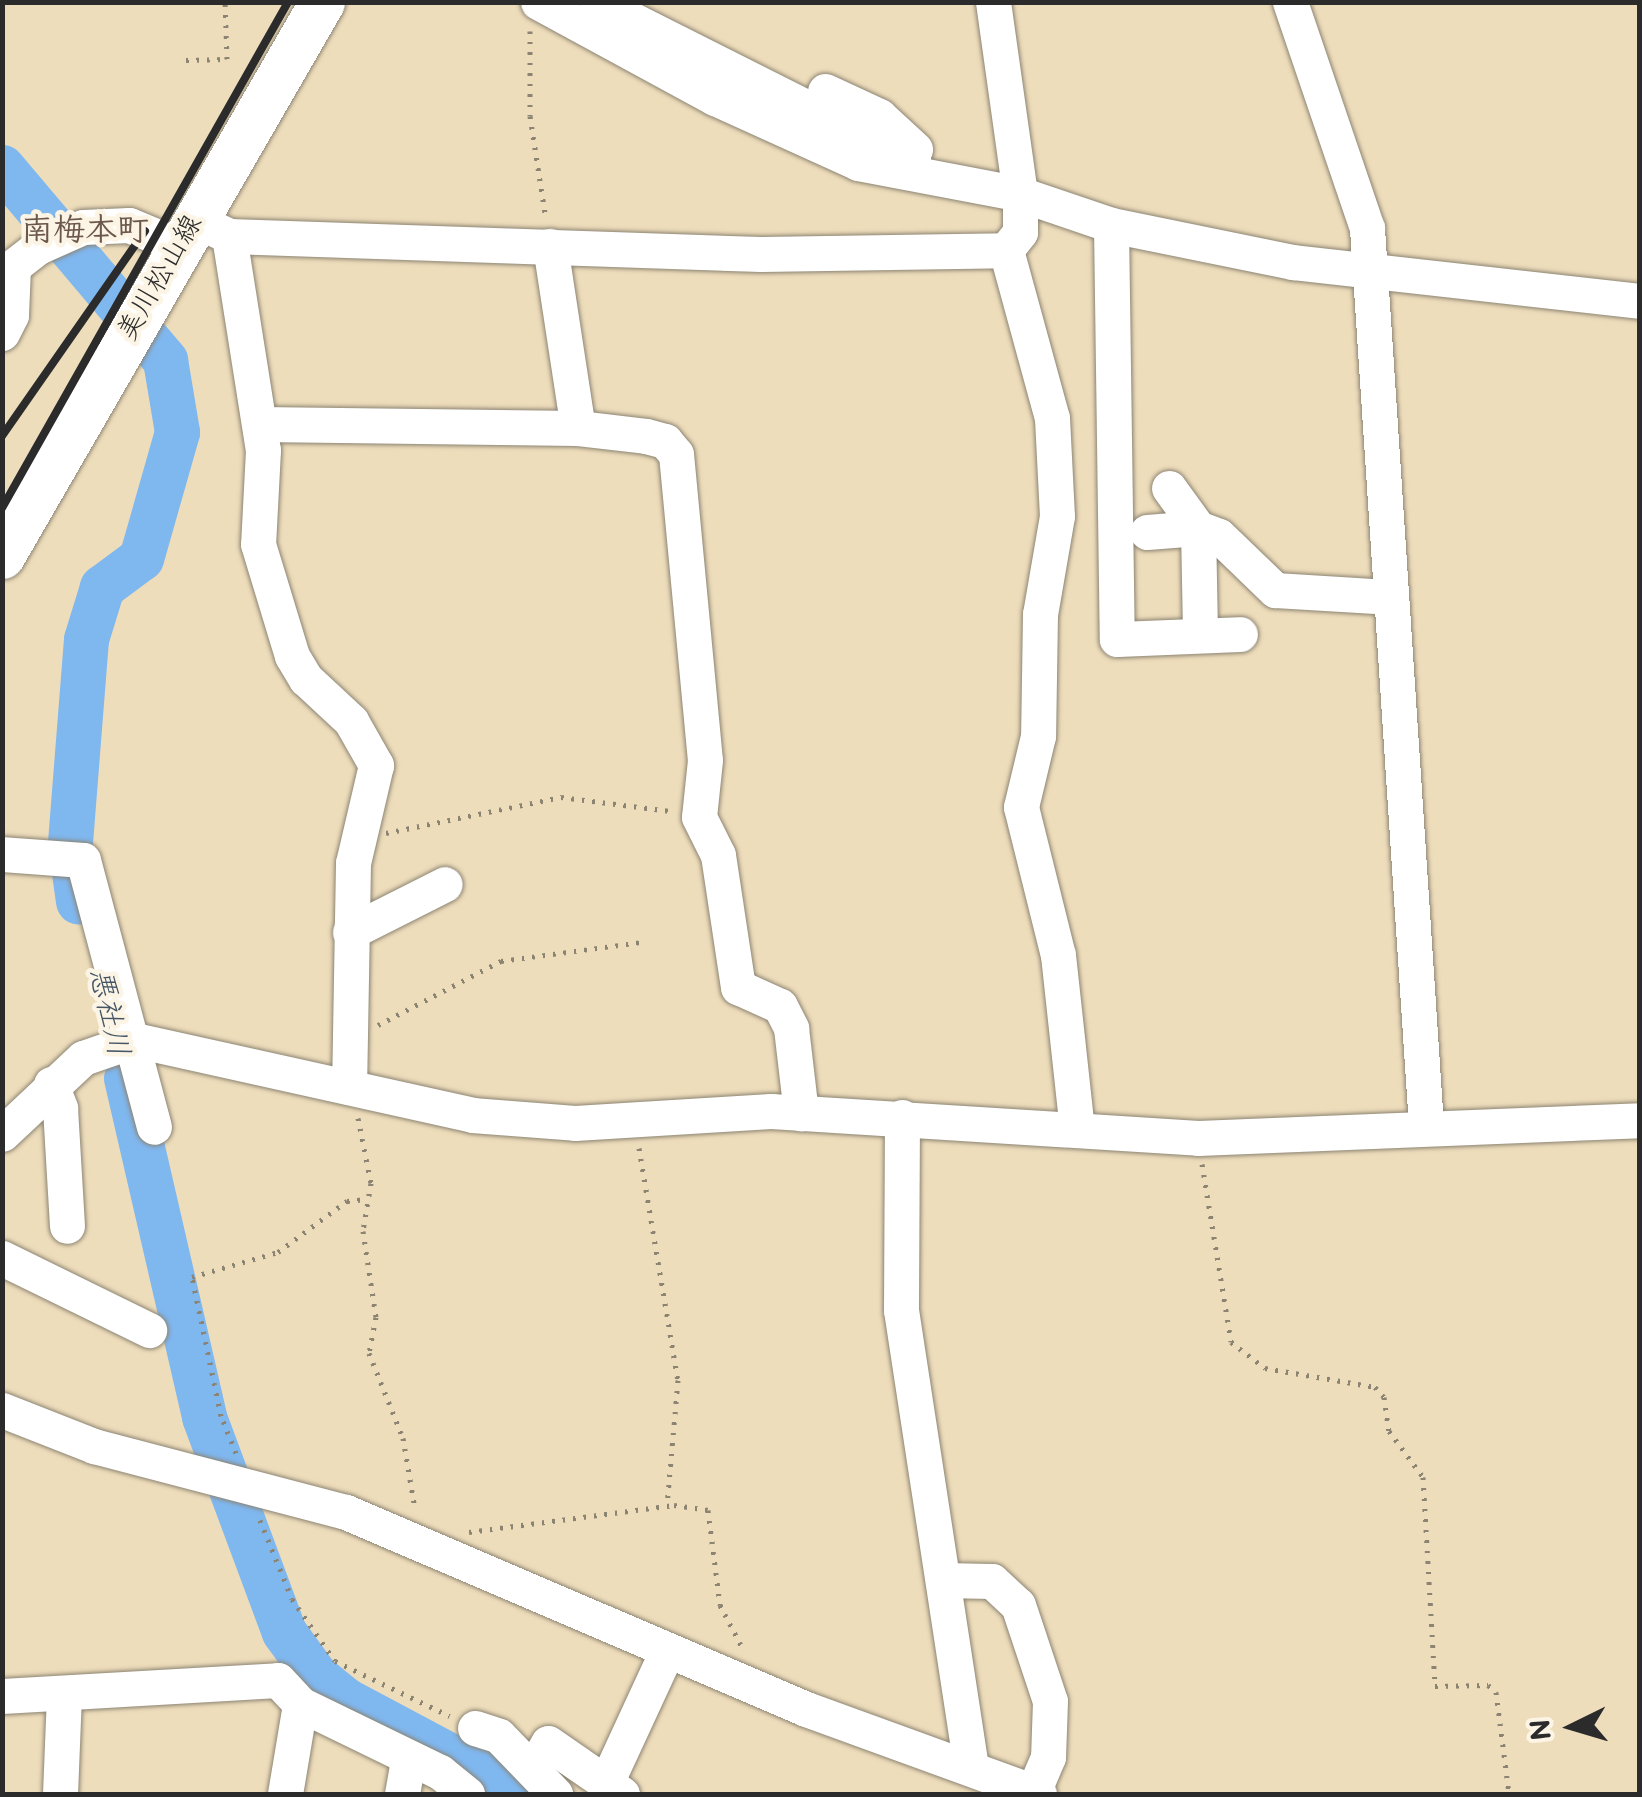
<!DOCTYPE html>
<html>
<head>
<meta charset="utf-8">
<style>
  body { margin:0 }
  #map { position:relative; width:1642px; height:1797px; overflow:hidden; background:#edb; font-family:"Balsamiq Sans","Klee One",sans-serif }
  div>[style] { position:absolute }
  [style*='--x'] { left:calc(var(--x)*1px); top:calc(var(--y)*1px); width:calc(var(--w)*1px); rotate:calc(var(--a)*1deg) }
  .river>* { height:45px; margin:-22.5px; padding:0 22.5px; transform-origin:22.5px; border-radius:22.5px; background:#7fb7ef }
  .path>* { height:5px; margin-top:-2.5px; transform-origin:0; background:repeating-linear-gradient(90deg,#8c8473 0 2.5px,transparent 0 10.5px) }
  .roads { filter:drop-shadow(0 0 2px #8c8473) drop-shadow(0 0 2px #8c8473) }
  .minor>* { height:35px; margin:-17.5px; padding:0 17.5px; transform-origin:17.5px; border-radius:17.5px; background:#fff }
  .major>* { height:45px; margin:-22.5px; padding:0 22.5px; transform-origin:22.5px; border-radius:22.5px; background:#fff }
  .rail>* { height:8px; margin:-4px; padding:0 4px; transform-origin:4px; border-radius:4px; background:#2b2b2b }
  span { translate:-50% -50%; white-space:nowrap; text-align:center; line-height:1.15; -webkit-text-stroke:9px #fcf5e5; paint-order:stroke }
  .street-label { font-size:28px; color:#2b2b2b }
  .water-label { font-size:30px; color:#456; font-style:italic }
  .quarter-label { font-size:32px; color:#6c574b; font-weight:700 }
  .frame { position:absolute; inset:0; border:5px solid #2b2b2b; pointer-events:none }
  .north { position:absolute; left:1522px; top:1677px; width:100px; height:100px; -webkit-text-stroke:8px #fcf5e5; paint-order:stroke; rotate:265deg; font-size:28px; font-weight:700; line-height:40px; text-align:center; color:#2b2b2b }
  .north::after { content:''; display:block; margin:auto; width:35px; height:45px; background:#2b2b2b; clip-path:polygon(50% 0,100% 100%,50% 72%,0 100%) }
</style>
</head>
<body>
<div id="map">
  <div class="river">
    <i style="--x:2;--y:167;--w:253;--a:49.8"></i>
    <i style="--x:165;--y:360;--w:73;--a:80.5"></i>
    <i style="--x:177;--y:432;--w:131;--a:105.9"></i>
    <i style="--x:141;--y:558;--w:49;--a:143.4"></i>
    <i style="--x:102;--y:587;--w:54;--a:107.1"></i>
    <i style="--x:86;--y:639;--w:206;--a:94.5"></i>
    <i style="--x:70;--y:844;--w:58;--a:82"></i>
    <i style="--x:126;--y:1078;--w:348;--a:77"></i>
    <i style="--x:204;--y:1417;--w:229;--a:69.6"></i>
    <i style="--x:284;--y:1632;--w:54;--a:54"></i>
    <i style="--x:316;--y:1676;--w:36;--a:39"></i>
    <i style="--x:344;--y:1699;--w:202;--a:28.1"></i>
  </div>
  <div class="path">
    <i style="--x:530;--y:31;--w:85;--a:90"></i>
    <i style="--x:530;--y:116;--w:104;--a:81.2"></i>
    <i style="--x:186;--y:60;--w:41;--a:-1.4"></i>
    <i style="--x:227;--y:59;--w:57;--a:-92"></i>
    <i style="--x:386;--y:833;--w:179;--a:-11.6"></i>
    <i style="--x:561;--y:797;--w:110;--a:7.3"></i>
    <i style="--x:378;--y:1025;--w:139;--a:-27.5"></i>
    <i style="--x:501;--y:961;--w:141;--a:-7.7"></i>
    <i style="--x:358;--y:1118;--w:66;--a:78.7"></i>
    <i style="--x:371;--y:1183;--w:49;--a:99.5"></i>
    <i style="--x:363;--y:1231;--w:87;--a:81.4"></i>
    <i style="--x:376;--y:1317;--w:37;--a:101"></i>
    <i style="--x:369;--y:1353;--w:92;--a:68.2"></i>
    <i style="--x:403;--y:1438;--w:72;--a:80.4"></i>
    <i style="--x:639;--y:1148;--w:235;--a:80.5"></i>
    <i style="--x:678;--y:1380;--w:125;--a:95"></i>
    <i style="--x:1202;--y:1164;--w:180;--a:80.7"></i>
    <i style="--x:1231;--y:1342;--w:43;--a:37.4"></i>
    <i style="--x:1265;--y:1368;--w:112;--a:9.8"></i>
    <i style="--x:1375;--y:1387;--w:13;--a:48"></i>
    <i style="--x:1384;--y:1397;--w:34;--a:82"></i>
    <i style="--x:1389;--y:1431;--w:57;--a:53.5"></i>
    <i style="--x:1423;--y:1477;--w:209;--a:86.7"></i>
    <i style="--x:1435;--y:1686;--w:53;--a:-1.1"></i>
    <i style="--x:1488;--y:1685;--w:11;--a:41"></i>
    <i style="--x:1496;--y:1692;--w:103;--a:82.7"></i>
    <i style="--x:236;--y:1453;--w:40;--a:-112"></i>
    <i style="--x:221;--y:1416;--w:142;--a:-101.8"></i>
    <i style="--x:192;--y:1277;--w:90;--a:-16.2"></i>
    <i style="--x:278;--y:1252;--w:86;--a:-36.5"></i>
    <i style="--x:347;--y:1201;--w:20;--a:-6"></i>
    <i style="--x:260;--y:1520;--w:85;--a:67.9"></i>
    <i style="--x:292;--y:1599;--w:75;--a:55.3"></i>
    <i style="--x:335;--y:1661;--w:127;--a:25.6"></i>
    <i style="--x:469;--y:1532;--w:207;--a:-7.5"></i>
    <i style="--x:674;--y:1505;--w:34;--a:8"></i>
    <i style="--x:708;--y:1510;--w:96;--a:82.8"></i>
    <i style="--x:720;--y:1605;--w:52;--a:62.4"></i>
  </div>
  <div class="roads">
    <div class="minor">
      <i style="--x:538;--y:2;--w:201;--a:28.5"></i>
      <i style="--x:715;--y:98;--w:157;--a:24.4"></i>
      <i style="--x:858;--y:163;--w:165;--a:10.8"></i>
      <i style="--x:1020;--y:194;--w:96;--a:18.8"></i>
      <i style="--x:1111;--y:225;--w:186;--a:11.5"></i>
      <i style="--x:1293;--y:262;--w:349;--a:6.4"></i>
      <i style="--x:597;--y:2;--w:354;--a:26.7"></i>
      <i style="--x:1290;--y:2;--w:239;--a:71.2"></i>
      <i style="--x:1367;--y:228;--w:899;--a:86.24"></i>
      <i style="--x:825;--y:91;--w:60;--a:24.8"></i>
      <i style="--x:879;--y:116;--w:49;--a:42.5"></i>
      <i style="--x:193;--y:219;--w:40;--a:25"></i>
      <i style="--x:229;--y:236;--w:532;--a:1.94"></i>
      <i style="--x:761;--y:254;--w:245;--a:-0.9"></i>
      <i style="--x:1006;--y:250;--w:23;--a:-52"></i>
      <i style="--x:1020;--y:232;--w:38;--a:-90"></i>
      <i style="--x:1020;--y:194;--w:194;--a:-98"></i>
      <i style="--x:1111;--y:225;--w:414;--a:89.2"></i>
      <i style="--x:1117;--y:639;--w:123;--a:-2.3"></i>
      <i style="--x:229;--y:236;--w:217;--a:81"></i>
      <i style="--x:263;--y:450;--w:94;--a:93"></i>
      <i style="--x:258;--y:544;--w:117;--a:73.1"></i>
      <i style="--x:292;--y:656;--w:27;--a:59"></i>
      <i style="--x:306;--y:679;--w:62;--a:43"></i>
      <i style="--x:351;--y:721;--w:51;--a:60.4"></i>
      <i style="--x:376;--y:765;--w:101;--a:103.2"></i>
      <i style="--x:353;--y:863;--w:224;--a:91"></i>
      <i style="--x:550;--y:246;--w:184;--a:81.3"></i>
      <i style="--x:1006;--y:250;--w:174;--a:74.7"></i>
      <i style="--x:1052;--y:418;--w:98;--a:87.1"></i>
      <i style="--x:1057;--y:516;--w:99;--a:99.8"></i>
      <i style="--x:1040;--y:614;--w:122;--a:90.9"></i>
      <i style="--x:1038;--y:736;--w:73;--a:103.5"></i>
      <i style="--x:1021;--y:807;--w:153;--a:76"></i>
      <i style="--x:1058;--y:955;--w:175;--a:83.8"></i>
      <i style="--x:2;--y:275;--w:46;--a:-37.9"></i>
      <i style="--x:38;--y:247;--w:49;--a:-24"></i>
      <i style="--x:83;--y:227;--w:46;--a:-2.5"></i>
      <i style="--x:129;--y:225;--w:52;--a:22.6"></i>
      <i style="--x:2;--y:333;--w:20;--a:-63"></i>
      <i style="--x:11;--y:315;--w:48;--a:-87.6"></i>
      <i style="--x:260;--y:424;--w:318;--a:0.7"></i>
      <i style="--x:578;--y:428;--w:68;--a:6.7"></i>
      <i style="--x:646;--y:436;--w:20;--a:15"></i>
      <i style="--x:665;--y:441;--w:17;--a:50"></i>
      <i style="--x:676;--y:454;--w:307;--a:84.6"></i>
      <i style="--x:705;--y:760;--w:57;--a:96"></i>
      <i style="--x:699;--y:817;--w:42;--a:63.4"></i>
      <i style="--x:718;--y:855;--w:134;--a:81.4"></i>
      <i style="--x:738;--y:987;--w:46;--a:24.3"></i>
      <i style="--x:780;--y:1006;--w:25;--a:63"></i>
      <i style="--x:791;--y:1028;--w:86;--a:83.3"></i>
      <i style="--x:1169;--y:488;--w:49;--a:54.1"></i>
      <i style="--x:1198;--y:528;--w:22;--a:21"></i>
      <i style="--x:1219;--y:536;--w:78;--a:44"></i>
      <i style="--x:1275;--y:590;--w:113;--a:3.5"></i>
      <i style="--x:1147;--y:532;--w:51;--a:-4.5"></i>
      <i style="--x:1198;--y:528;--w:107;--a:88.9"></i>
      <i style="--x:2;--y:854;--w:81;--a:4.2"></i>
      <i style="--x:83;--y:860;--w:276;--a:75.1"></i>
      <i style="--x:350;--y:932;--w:106;--a:-26.8"></i>
      <i style="--x:51;--y:1084;--w:26;--a:69"></i>
      <i style="--x:60;--y:1108;--w:118;--a:86.6"></i>
      <i style="--x:902;--y:1117;--w:193;--a:90.3"></i>
      <i style="--x:901;--y:1310;--w:463;--a:81.3"></i>
      <i style="--x:2;--y:1134;--w:111;--a:-43.2"></i>
      <i style="--x:83;--y:1058;--w:55;--a:-19.1"></i>
      <i style="--x:135;--y:1040;--w:345;--a:12.5"></i>
      <i style="--x:472;--y:1115;--w:103;--a:4.4"></i>
      <i style="--x:575;--y:1123;--w:196;--a:-3.5"></i>
      <i style="--x:771;--y:1111;--w:428;--a:3.6"></i>
      <i style="--x:1198;--y:1138;--w:442;--a:-2.3"></i>
      <i style="--x:2;--y:1258;--w:164;--a:26.1"></i>
      <i style="--x:2;--y:1410;--w:99;--a:21.4"></i>
      <i style="--x:94;--y:1446;--w:260;--a:14.7"></i>
      <i style="--x:346;--y:1512;--w:500;--a:23.18"></i>
      <i style="--x:806;--y:1709;--w:248;--a:20"></i>
      <i style="--x:943;--y:1580;--w:49;--a:1.2"></i>
      <i style="--x:992;--y:1581;--w:35;--a:43"></i>
      <i style="--x:1018;--y:1605;--w:101;--a:71.6"></i>
      <i style="--x:1050;--y:1701;--w:56;--a:92"></i>
      <i style="--x:1048;--y:1757;--w:39;--a:113"></i>
      <i style="--x:2;--y:1696;--w:276;--a:-3.3"></i>
      <i style="--x:278;--y:1680;--w:33;--a:47"></i>
      <i style="--x:300;--y:1704;--w:156;--a:25.9"></i>
      <i style="--x:440;--y:1772;--w:35;--a:39"></i>
      <i style="--x:475;--y:1728;--w:25;--a:18"></i>
      <i style="--x:499;--y:1736;--w:81;--a:46"></i>
      <i style="--x:533;--y:1768;--w:29;--a:-59"></i>
      <i style="--x:548;--y:1743;--w:90;--a:34.6"></i>
      <i style="--x:606;--y:1783;--w:145;--a:-65.2"></i>
      <i style="--x:60;--y:1794;--w:98;--a:-87.7"></i>
      <i style="--x:285;--y:1794;--w:91;--a:-80.5"></i>
      <i style="--x:402;--y:1794;--w:36;--a:-80"></i>
    </div>
    <div class="major">
      <i style="--x:2;--y:556;--w:640;--a:-59.99"></i>
    </div>
  </div>
  <div class="rail">
    <i style="--x:2;--y:436;--w:250;--a:-55.1"></i>
    <i style="--x:2;--y:508;--w:581;--a:-60.52"></i>
  </div>
  <div class="street-label">
    <span style="left:160px;top:278px;rotate:-60deg">美川松山線</span>
  </div>
  <div class="water-label">
    <span style="left:109px;top:1012px;rotate:77deg">悪社川</span>
  </div>
  <div class="quarter-label">
    <span style="left:85px;top:231px">南梅本町</span>
  </div>
  <div class="frame"></div>
  <div class="north">N</div>
</div>
</body>
</html>
